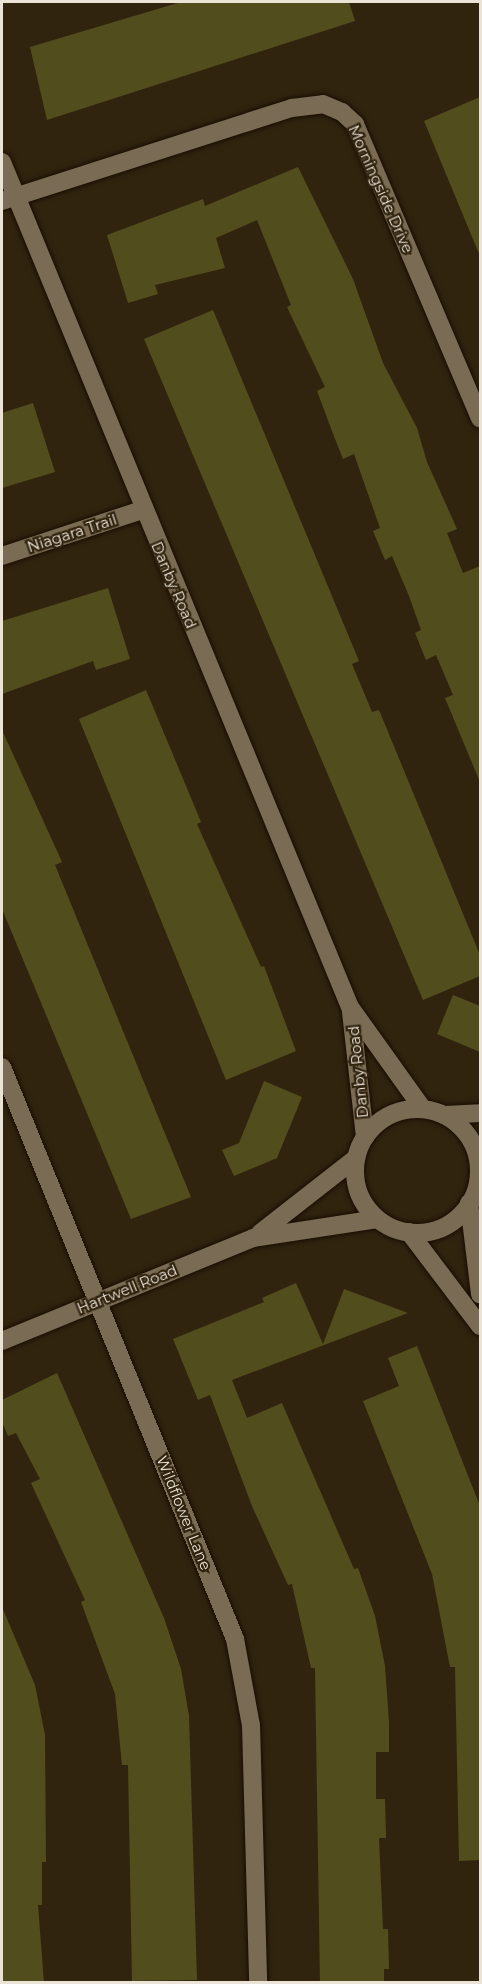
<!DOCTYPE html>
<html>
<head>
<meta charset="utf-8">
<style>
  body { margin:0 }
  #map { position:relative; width:482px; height:1984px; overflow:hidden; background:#31240f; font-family:Montserrat,sans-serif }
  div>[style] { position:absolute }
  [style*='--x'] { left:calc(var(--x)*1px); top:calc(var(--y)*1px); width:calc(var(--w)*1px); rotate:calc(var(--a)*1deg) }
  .building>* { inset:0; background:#524d1c }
  .roads { filter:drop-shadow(0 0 2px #190d00) drop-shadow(0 0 2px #190d00) }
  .minor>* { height:18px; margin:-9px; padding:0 9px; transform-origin:9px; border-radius:9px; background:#7a6b54 }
  .minor>.ring { margin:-9px; padding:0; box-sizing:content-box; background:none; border:18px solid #7a6b54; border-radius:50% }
  span { translate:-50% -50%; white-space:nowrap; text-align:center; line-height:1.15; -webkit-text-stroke:4.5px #31240f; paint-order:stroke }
  .street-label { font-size:15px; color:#ebe3d6 }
  .frame { position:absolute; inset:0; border:3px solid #ebe3d6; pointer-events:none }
</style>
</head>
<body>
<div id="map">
  <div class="building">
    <i style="clip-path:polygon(181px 2px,349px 2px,355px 21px,47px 120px,30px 47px)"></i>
    <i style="clip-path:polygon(480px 97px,480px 256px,424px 121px)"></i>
    <i style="clip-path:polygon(298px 167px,353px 279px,383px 363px,417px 428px,427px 462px,457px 529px,447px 533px,463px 573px,480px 566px,480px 782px,445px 698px,453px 695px,436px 655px,426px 660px,415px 633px,421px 630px,409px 596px,392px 556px,385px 560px,373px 531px,380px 528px,354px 454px,343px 459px,332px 431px,317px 391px,325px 387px,287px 307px,291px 305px,257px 220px,216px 238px,225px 268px,155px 285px,158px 294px,128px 303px,107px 235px,203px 199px,205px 206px)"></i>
    <i style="clip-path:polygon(213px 310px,359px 661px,352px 664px,372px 712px,379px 710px,480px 955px,480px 976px,423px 1000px,144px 339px)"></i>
    <i style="clip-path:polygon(33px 403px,55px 472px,2px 488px,2px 413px)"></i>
    <i style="clip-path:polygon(108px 588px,130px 659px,96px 670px,93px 661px,2px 694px,2px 621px)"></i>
    <i style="clip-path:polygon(146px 690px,201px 822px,197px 824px,261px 967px,264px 966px,296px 1051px,226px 1080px,79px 719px)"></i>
    <i style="clip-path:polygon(2px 730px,62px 862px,55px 865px,191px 1197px,131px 1219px,2px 909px)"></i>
    <i style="clip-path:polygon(453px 995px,480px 1006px,480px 1052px,437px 1034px)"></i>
    <i style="clip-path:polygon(264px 1081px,302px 1097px,277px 1158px,234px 1176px,222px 1150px,239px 1143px)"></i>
    <i style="clip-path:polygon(296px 1283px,323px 1344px,344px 1289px,408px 1313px,232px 1380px,247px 1418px,282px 1403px,354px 1569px,358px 1568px,375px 1616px,385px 1666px,389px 1722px,389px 1752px,376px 1752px,376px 1799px,385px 1799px,386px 1838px,379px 1838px,383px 1929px,388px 1929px,389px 1969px,384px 1969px,384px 1983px,320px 1983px,315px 1668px,311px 1668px,292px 1584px,288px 1585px,252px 1506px,210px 1395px,198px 1400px,173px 1339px,264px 1302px,262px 1298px)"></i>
    <i style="clip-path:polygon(417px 1346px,480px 1506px,480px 1860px,459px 1861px,455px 1667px,450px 1667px,432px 1574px,363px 1401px,399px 1386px,388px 1358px)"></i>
    <i style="clip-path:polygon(57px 1373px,164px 1618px,181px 1669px,189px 1716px,197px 1980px,132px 1981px,128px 1765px,122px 1765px,115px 1694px,81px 1602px,85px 1600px,31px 1483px,40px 1479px,16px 1433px,8px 1436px,2px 1422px,2px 1400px)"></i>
    <i style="clip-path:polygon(2px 1607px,35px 1685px,45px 1735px,46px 1862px,42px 1862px,42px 1905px,38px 1905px,44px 1983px,2px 1983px)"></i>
  </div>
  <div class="roads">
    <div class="minor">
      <i style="--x:2;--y:162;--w:914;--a:67.62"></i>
      <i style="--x:350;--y:1007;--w:125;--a:54.4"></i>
      <i style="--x:2;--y:201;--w:305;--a:-17.8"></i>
      <i style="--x:292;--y:108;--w:31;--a:-7"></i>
      <i style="--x:323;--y:104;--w:21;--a:23"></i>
      <i style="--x:342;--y:112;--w:18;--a:43"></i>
      <i style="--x:355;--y:124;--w:320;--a:67"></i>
      <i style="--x:2;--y:556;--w:147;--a:-18.2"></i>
      <i style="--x:351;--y:1012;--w:126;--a:83.6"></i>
      <i style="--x:2;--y:1067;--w:618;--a:67.84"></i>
      <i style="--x:235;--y:1639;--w:87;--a:79.5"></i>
      <i style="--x:251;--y:1725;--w:257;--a:88.4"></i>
      <i class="ring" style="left:355px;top:1109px;width:106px;height:106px"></i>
      <i style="--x:444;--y:1115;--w:36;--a:-3"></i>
      <i style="--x:469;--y:1203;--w:92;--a:83.1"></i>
      <i style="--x:409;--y:1232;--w:118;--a:52.9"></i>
      <i style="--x:260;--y:1233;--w:122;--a:-38"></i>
      <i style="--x:2;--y:1341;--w:271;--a:-22.3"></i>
      <i style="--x:253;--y:1238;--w:125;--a:-8.7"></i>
    </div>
  </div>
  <div class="street-label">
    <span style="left:381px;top:189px;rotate:66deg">Morningside Drive</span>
    <span style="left:72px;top:533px;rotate:-18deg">Niagara Trail</span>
    <span style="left:174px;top:585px;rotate:67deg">Danby Road</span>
    <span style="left:358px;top:1072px;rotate:-96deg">Danby Road</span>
    <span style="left:127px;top:1289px;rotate:-22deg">Hartwell Road</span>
    <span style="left:184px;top:1513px;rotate:68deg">Wildflower Lane</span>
  </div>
  <div class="frame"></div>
</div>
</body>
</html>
